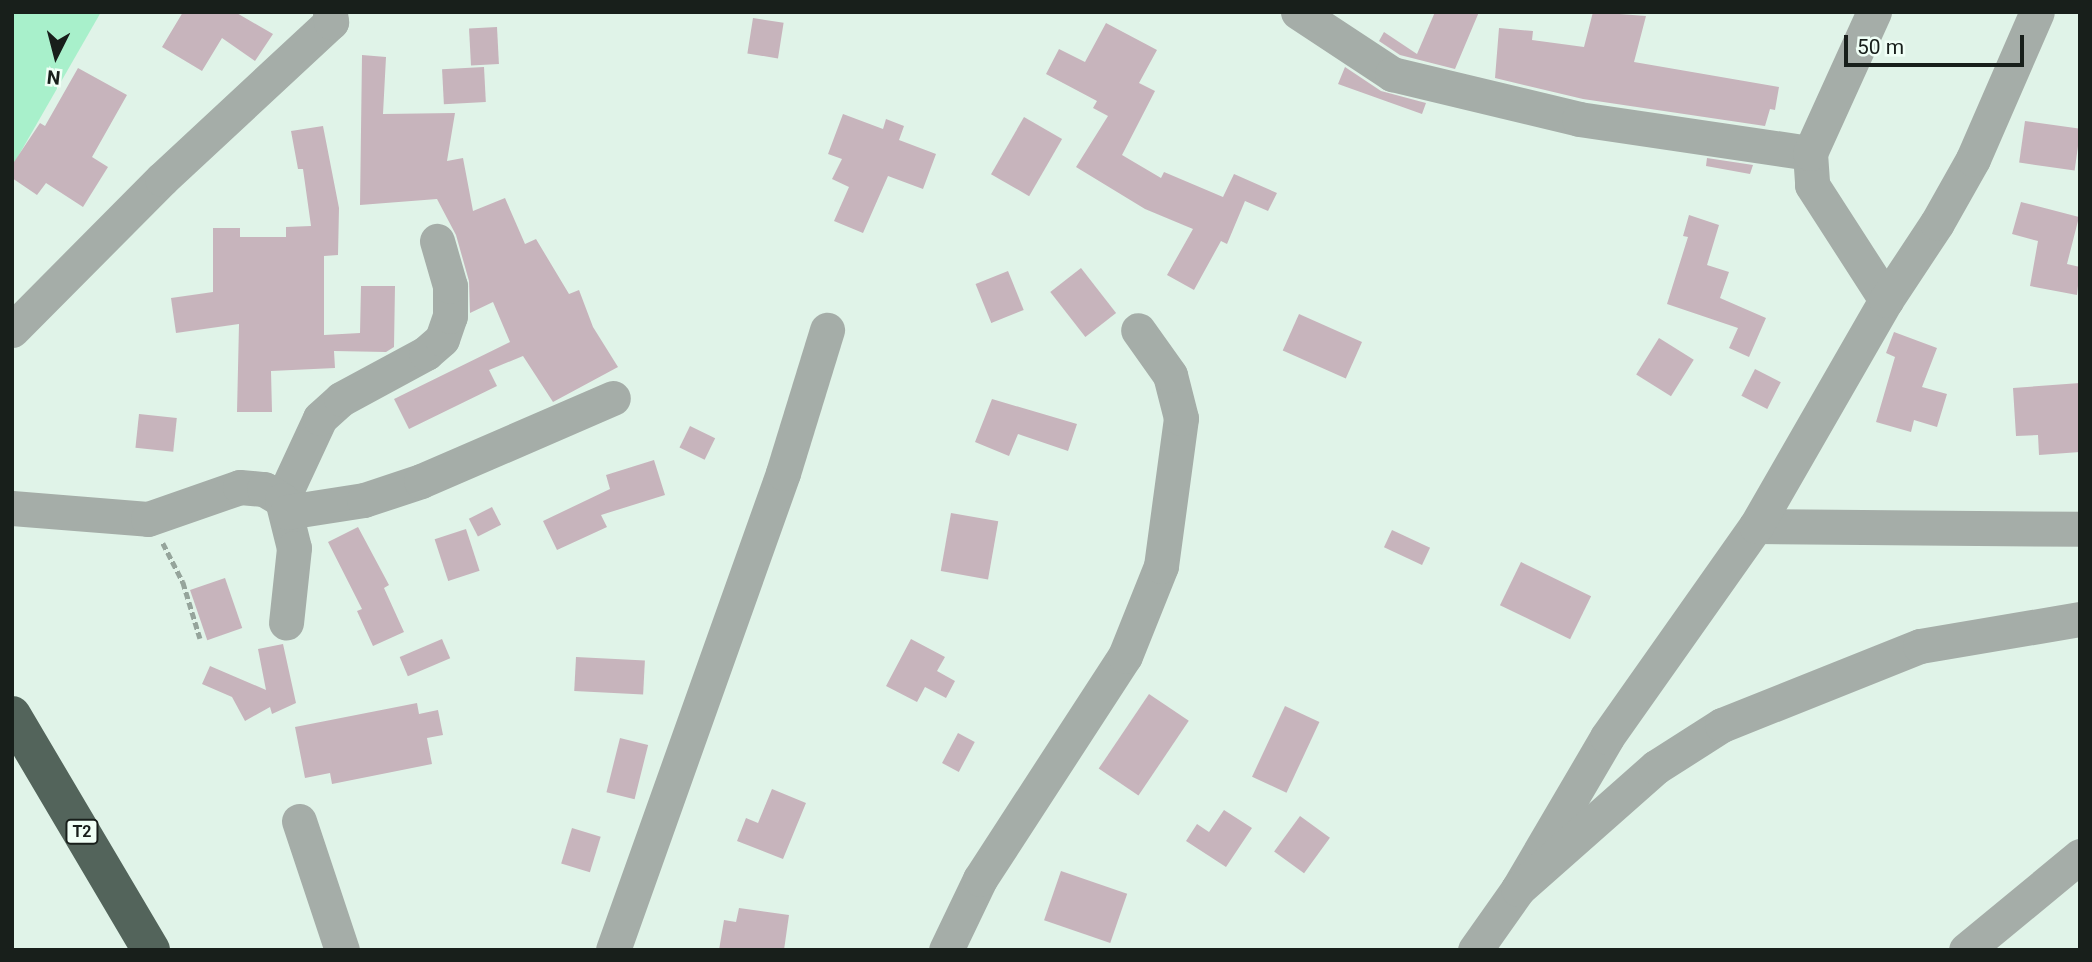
<!DOCTYPE html>
<html>
<head>
<meta charset="utf-8">
<style>
  body { margin:0 }
  #map { position:relative; width:2092px; height:962px; overflow:hidden; background:#e0f3e8; font-family:Roboto,sans-serif }
  div>[style] { position:absolute }
  [style*='--x'] { left:calc(var(--x)*1px); top:calc(var(--y)*1px); width:calc(var(--w)*1px); rotate:calc(var(--a)*1deg) }
  .green>* { inset:0; background:#a8f0cb }
  .building>* { inset:0; background:#c7b4bc; transform-origin:0 0 }
  .path>* { height:4.5px; margin-top:-2.25px; transform-origin:0; background:repeating-linear-gradient(90deg,#95a49b 0 7px,transparent 0 10.5px) }
  .minor>* { height:35px; margin:-17.5px; padding:0 17.5px; transform-origin:17.5px; border-radius:17.5px; background:#a5ada8 }
  .highway>* { height:38px; margin:-19px; padding:0 19px; transform-origin:19px; border-radius:19px; background:#53645b }
  span { translate:-50% -50%; white-space:nowrap; text-align:center; line-height:1.15; -webkit-text-stroke:5px #f0fff6; paint-order:stroke }
  .shield-label span { padding:2px 5px; background:#f0fff6; border:2px solid; border-radius:5px; -webkit-text-stroke-width:0 }
  .shield-label { font-size:16px; color:#181f1b; font-weight:700 }
  .frame { position:absolute; inset:0; border:14px solid #181f1b; pointer-events:none }
  .north { position:absolute; left:21px; top:21px; width:70px; height:70px; -webkit-text-stroke:5px #f0fff6; paint-order:stroke; rotate:186deg; font-size:19px; font-weight:700; line-height:28px; text-align:center; color:#181f1b }
  .north::after { content:''; display:block; margin:auto; width:24px; height:32px; background:#181f1b; clip-path:polygon(50% 0,100% 100%,50% 72%,0 100%) }
  .scale { position:absolute; left:1844px; top:35px; width:180px; height:32px; box-sizing:border-box; border:4px solid #181f1b; border-top:0; padding-left:9px; font-size:21px; line-height:24px; white-space:nowrap; color:#181f1b; -webkit-text-stroke:5px #f0fff6; paint-order:stroke }
</style>
</head>
<body>
<div id="map">
  <div class="green">
    <i style="clip-path:polygon(12px 12px,101px 12px,12px 167px)"></i>
  </div>
  <div class="building">
    <i style="clip-path:polygon(183px 12px,235px 12px,273px 34px,255px 61px,222px 38px,202px 71px,162px 47px)"></i>
    <i style="clip-path:polygon(1435px 12px,1479px 12px,1455px 69px,1400px 55px,1379px 41px,1384px 32px,1417px 54px)"></i>
    <i style="clip-path:polygon(1593px 12px,1646px 16px,1634px 62px,1779px 87px,1775px 110px,1770px 109px,1765px 126px,1583px 99px,1495px 78px,1499px 28px,1533px 31px,1532px 40px,1584px 47px)"></i>
    <i style="left:753px;top:18px;width:31px;height:36px;rotate:9deg"></i>
    <i style="clip-path:polygon(1106px 23px,1157px 50px,1139px 83px,1155px 91px,1122px 155px,1161px 178px,1164px 172px,1223px 197px,1234px 174px,1277px 193px,1268px 211px,1245px 201px,1227px 244px,1221px 241px,1194px 290px,1167px 275px,1193px 229px,1145px 209px,1076px 167px,1108px 116px,1093px 108px,1097px 101px,1046px 74px,1059px 49px,1085px 62px)"></i>
    <i style="left:497px;top:27px;width:37px;height:28px;rotate:87deg"></i>
    <i style="clip-path:polygon(362px 55px,386px 57px,383px 114px,455px 113px,447px 161px,463px 158px,473px 211px,505px 198px,525px 244px,536px 239px,569px 294px,579px 290px,593px 327px,618px 367px,553px 402px,523px 356px,489px 370px,497px 386px,409px 429px,394px 399px,510px 342px,493px 302px,470px 313px,469px 281px,456px 235px,437px 199px,360px 205px)"></i>
    <i style="left:484px;top:67px;width:35px;height:42px;rotate:87deg"></i>
    <i style="clip-path:polygon(1345px 67px,1381px 91px,1426px 103px,1422px 114px,1338px 84px)"></i>
    <i style="clip-path:polygon(78px 68px,127px 95px,92px 157px,108px 167px,83px 207px,46px 183px,37px 195px,12px 178px,12px 165px,40px 123px,45px 126px)"></i>
    <i style="clip-path:polygon(843px 114px,883px 129px,886px 119px,904px 126px,899px 140px,936px 154px,923px 189px,888px 176px,863px 233px,834px 221px,849px 187px,832px 179px,842px 159px,828px 154px)"></i>
    <i style="left:1024px;top:117px;width:44px;height:66px;rotate:30deg"></i>
    <i style="left:2025px;top:121px;width:56px;height:42px;rotate:8deg"></i>
    <i style="clip-path:polygon(323px 126px,339px 208px,338px 255px,324px 256px,324px 335px,360px 333px,361px 286px,395px 286px,394px 347px,386px 352px,334px 351px,335px 368px,271px 371px,272px 412px,237px 412px,239px 324px,176px 333px,171px 298px,213px 292px,213px 228px,240px 228px,240px 237px,286px 237px,286px 227px,311px 226px,303px 169px,298px 169px,291px 131px)"></i>
    <i style="clip-path:polygon(1707px 158px,1753px 165px,1750px 174px,1706px 166px)"></i>
    <i style="clip-path:polygon(2021px 202px,2079px 217px,2067px 264px,2080px 267px,2077px 295px,2030px 286px,2038px 241px,2012px 234px)"></i>
    <i style="clip-path:polygon(1689px 215px,1719px 225px,1707px 265px,1729px 272px,1720px 298px,1766px 318px,1749px 357px,1729px 348px,1738px 328px,1667px 304px,1688px 237px,1683px 236px)"></i>
    <i style="left:1081px;top:268px;width:57px;height:39px;rotate:52deg"></i>
    <i style="left:1008px;top:271px;width:42px;height:35px;rotate:68deg"></i>
    <i style="left:1299px;top:314px;width:69px;height:40px;rotate:24deg"></i>
    <i style="clip-path:polygon(1894px 332px,1937px 348px,1922px 387px,1947px 394px,1937px 427px,1914px 420px,1911px 432px,1876px 422px,1895px 357px,1886px 353px)"></i>
    <i style="left:1659px;top:338px;width:41px;height:43px;rotate:32deg"></i>
    <i style="left:1755px;top:369px;width:29px;height:30px;rotate:27deg"></i>
    <i style="clip-path:polygon(2080px 383px,2080px 452px,2039px 455px,2038px 435px,2016px 436px,2013px 388px)"></i>
    <i style="clip-path:polygon(992px 399px,1077px 424px,1068px 451px,1018px 434px,1009px 456px,975px 442px)"></i>
    <i style="left:139px;top:414px;width:38px;height:34px;rotate:6deg"></i>
    <i style="left:690px;top:426px;width:28px;height:24px;rotate:26deg"></i>
    <i style="clip-path:polygon(654px 460px,665px 495px,601px 515px,607px 527px,557px 550px,543px 521px,610px 489px,606px 475px)"></i>
    <i style="left:492px;top:507px;width:20px;height:26px;rotate:63deg"></i>
    <i style="left:951px;top:513px;width:48px;height:59px;rotate:10deg"></i>
    <i style="clip-path:polygon(358px 527px,389px 585px,384px 588px,404px 632px,373px 646px,357px 611px,362px 609px,328px 542px)"></i>
    <i style="left:466px;top:529px;width:44px;height:33px;rotate:72deg"></i>
    <i style="left:1392px;top:530px;width:42px;height:19px;rotate:25deg"></i>
    <i style="left:1521px;top:562px;width:78px;height:48px;rotate:26deg"></i>
    <i style="left:225px;top:578px;width:53px;height:37px;rotate:71deg"></i>
    <i style="left:442px;top:639px;width:21px;height:46px;rotate:67deg"></i>
    <i style="clip-path:polygon(911px 639px,945px 657px,937px 671px,955px 681px,946px 698px,925px 687px,917px 702px,886px 686px)"></i>
    <i style="clip-path:polygon(283px 644px,296px 703px,272px 714px,270px 707px,245px 721px,232px 697px,202px 684px,210px 666px,266px 690px,258px 649px)"></i>
    <i style="left:576px;top:657px;width:69px;height:34px;rotate:3deg"></i>
    <i style="left:1149px;top:694px;width:48px;height:90px;rotate:34deg"></i>
    <i style="clip-path:polygon(417px 703px,419px 714px,438px 710px,443px 735px,427px 738px,432px 764px,332px 784px,330px 773px,305px 778px,295px 727px)"></i>
    <i style="left:1285px;top:706px;width:38px;height:78px;rotate:25deg"></i>
    <i style="left:958px;top:733px;width:19px;height:34px;rotate:28deg"></i>
    <i style="left:620px;top:738px;width:29px;height:56px;rotate:14deg"></i>
    <i style="clip-path:polygon(772px 789px,806px 803px,783px 859px,737px 841px,746px 818px,758px 823px)"></i>
    <i style="clip-path:polygon(1224px 810px,1252px 828px,1226px 867px,1186px 841px,1197px 824px,1209px 832px)"></i>
    <i style="left:1300px;top:816px;width:37px;height:44px;rotate:36deg"></i>
    <i style="left:572px;top:828px;width:30px;height:37px;rotate:17deg"></i>
    <i style="left:1061px;top:871px;width:70px;height:52px;rotate:19deg"></i>
    <i style="clip-path:polygon(739px 908px,789px 915px,784px 950px,719px 950px,724px 920px,736px 922px)"></i>
  </div>
  <div class="path">
    <i style="--x:163;--y:543;--w:44;--a:62.9"></i>
    <i style="--x:183;--y:582;--w:59;--a:73.1"></i>
  </div>
  <div class="minor">
    <i style="--x:1298;--y:12;--w:113;--a:33.4"></i>
    <i style="--x:1392;--y:74;--w:192;--a:13.5"></i>
    <i style="--x:1579;--y:119;--w:233;--a:8.4"></i>
    <i style="--x:1810;--y:153;--w:32;--a:86"></i>
    <i style="--x:1812;--y:185;--w:137;--a:57.2"></i>
    <i style="--x:1810;--y:153;--w:155;--a:-65.6"></i>
    <i style="--x:12;--y:330;--w:213;--a:-45.2"></i>
    <i style="--x:162;--y:179;--w:231;--a:-42.9"></i>
    <i style="--x:331;--y:22;--w:10;--a:-96"></i>
    <i style="--x:282;--y:500;--w:90;--a:-65.1"></i>
    <i style="--x:320;--y:418;--w:28;--a:-42"></i>
    <i style="--x:341;--y:399;--w:97;--a:-28.4"></i>
    <i style="--x:426;--y:353;--w:21;--a:-41"></i>
    <i style="--x:442;--y:339;--w:24;--a:-71"></i>
    <i style="--x:450;--y:316;--w:30;--a:-90"></i>
    <i style="--x:450;--y:286;--w:47;--a:-106.1"></i>
    <i style="--x:12;--y:508;--w:136;--a:4.6"></i>
    <i style="--x:148;--y:519;--w:97;--a:-19.2"></i>
    <i style="--x:240;--y:487;--w:24;--a:5"></i>
    <i style="--x:264;--y:489;--w:21;--a:31"></i>
    <i style="--x:282;--y:500;--w:49;--a:76"></i>
    <i style="--x:294;--y:548;--w:75;--a:96.1"></i>
    <i style="--x:287;--y:512;--w:78;--a:-8.9"></i>
    <i style="--x:364;--y:500;--w:60;--a:-18.4"></i>
    <i style="--x:421;--y:481;--w:209;--a:-23.4"></i>
    <i style="--x:1756;--y:526;--w:324;--a:0.5"></i>
    <i style="--x:299;--y:821;--w:136;--a:71.6"></i>
    <i style="--x:1518;--y:889;--w:176;--a:-59.6"></i>
    <i style="--x:1607;--y:737;--w:258;--a:-54.8"></i>
    <i style="--x:1756;--y:526;--w:261;--a:-60.1"></i>
    <i style="--x:1886;--y:300;--w:92;--a:-56.5"></i>
    <i style="--x:1937;--y:223;--w:73;--a:-60.6"></i>
    <i style="--x:1973;--y:159;--w:160;--a:-66.5"></i>
    <i style="--x:613;--y:950;--w:506;--a:-70.38"></i>
    <i style="--x:783;--y:473;--w:150;--a:-72.9"></i>
    <i style="--x:946;--y:950;--w:79;--a:-64.4"></i>
    <i style="--x:980;--y:879;--w:266;--a:-57"></i>
    <i style="--x:1125;--y:656;--w:97;--a:-68.2"></i>
    <i style="--x:1161;--y:566;--w:149;--a:-82.3"></i>
    <i style="--x:1181;--y:418;--w:44;--a:-104.3"></i>
    <i style="--x:1170;--y:375;--w:55;--a:-125.4"></i>
    <i style="--x:1475;--y:950;--w:75;--a:-54.8"></i>
    <i style="--x:1518;--y:889;--w:184;--a:-41.5"></i>
    <i style="--x:1656;--y:767;--w:78;--a:-32.5"></i>
    <i style="--x:1722;--y:725;--w:213;--a:-21.8"></i>
    <i style="--x:1920;--y:646;--w:162;--a:-9.6"></i>
    <i style="--x:1966;--y:950;--w:148;--a:-39.5"></i>
  </div>
  <div class="highway">
    <i style="--x:12;--y:715;--w:273;--a:59.4"></i>
  </div>
  <div class="shield-label">
    <span style="left:82px;top:832px">T2</span>
  </div>
  <div class="frame"></div>
  <div class="north">N</div>
  <div class="scale">50 m</div>
</div>
</body>
</html>
